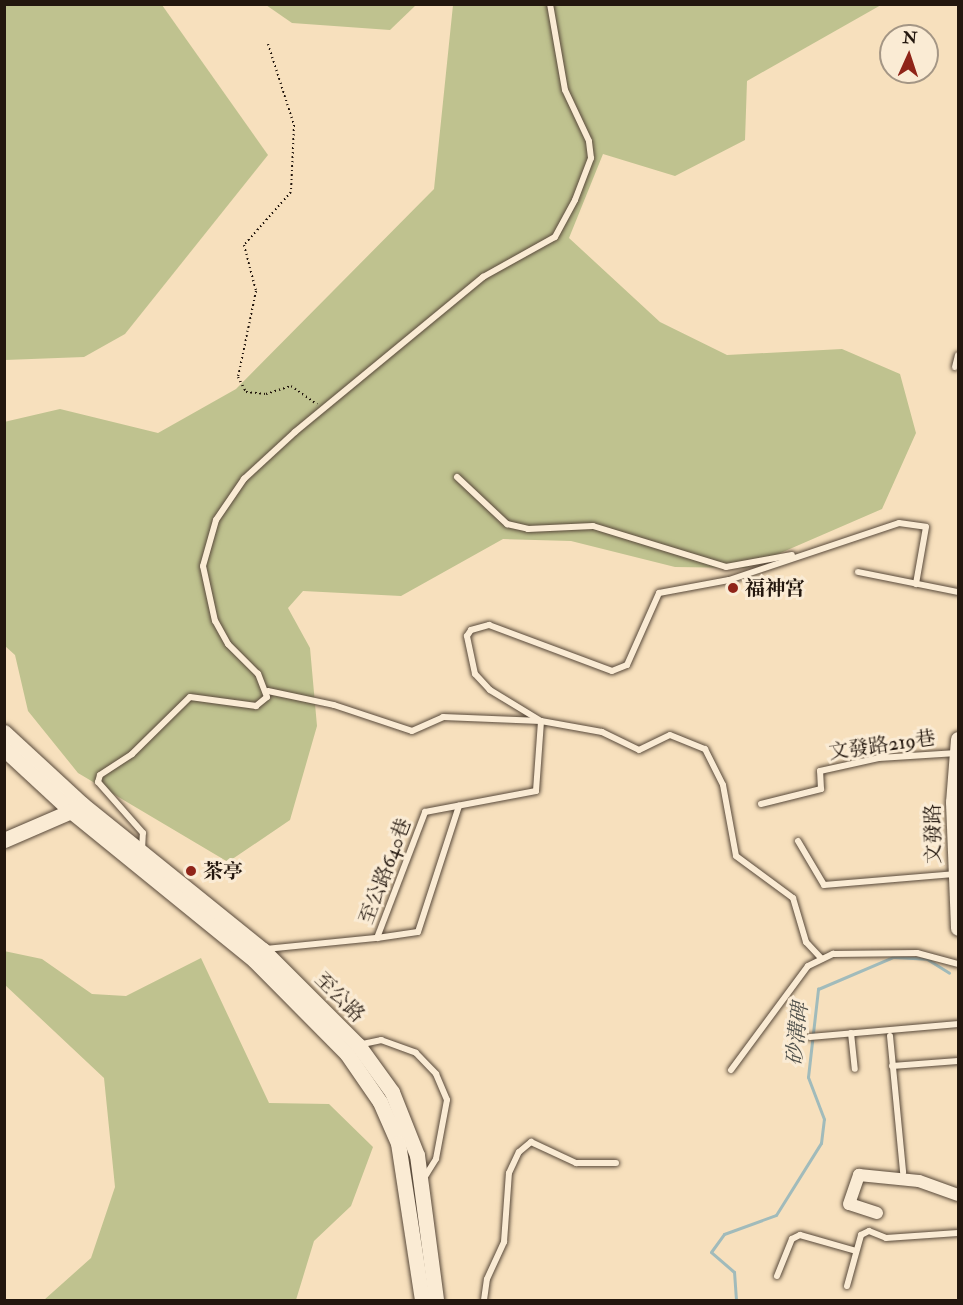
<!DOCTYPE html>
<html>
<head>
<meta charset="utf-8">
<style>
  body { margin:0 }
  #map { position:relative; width:963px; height:1305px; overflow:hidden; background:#f7e0bd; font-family:"IM FELL Double Pica","Noto Serif TC",serif }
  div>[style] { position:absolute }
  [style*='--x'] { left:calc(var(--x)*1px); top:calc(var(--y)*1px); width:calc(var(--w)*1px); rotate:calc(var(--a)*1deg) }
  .green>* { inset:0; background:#bfc28f }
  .stream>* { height:3px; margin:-1.5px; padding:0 1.5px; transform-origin:1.5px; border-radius:1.5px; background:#a1bbbb }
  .path>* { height:2px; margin-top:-1px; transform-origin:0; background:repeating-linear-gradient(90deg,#23170e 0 1.5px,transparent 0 4.5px) }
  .roads { filter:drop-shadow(0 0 2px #58493a) drop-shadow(0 0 2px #58493a) }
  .service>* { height:6px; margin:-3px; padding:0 3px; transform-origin:3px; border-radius:3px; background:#faebd4 }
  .minor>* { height:12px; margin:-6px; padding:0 6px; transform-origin:6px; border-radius:6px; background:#faebd4 }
  .tertiary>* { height:15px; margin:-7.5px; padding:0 7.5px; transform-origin:7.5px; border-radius:7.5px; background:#faebd4 }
  .dots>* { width:16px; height:16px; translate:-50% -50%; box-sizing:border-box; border:3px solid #faebd4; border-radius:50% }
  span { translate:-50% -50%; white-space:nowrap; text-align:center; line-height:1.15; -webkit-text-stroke:6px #faebd4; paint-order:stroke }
  .poi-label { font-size:20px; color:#23170e; font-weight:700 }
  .left { translate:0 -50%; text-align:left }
  .street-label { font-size:20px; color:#23170e }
  .water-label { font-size:21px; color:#4f504b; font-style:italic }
  .frame { position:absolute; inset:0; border:6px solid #23170e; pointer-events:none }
  .north { position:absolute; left:879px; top:24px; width:60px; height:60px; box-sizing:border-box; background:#faebd4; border:2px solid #a49685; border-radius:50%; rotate:3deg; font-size:16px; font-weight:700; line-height:24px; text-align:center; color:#23170e }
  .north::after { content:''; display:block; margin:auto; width:21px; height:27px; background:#8f2418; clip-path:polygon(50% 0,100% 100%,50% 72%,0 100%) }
</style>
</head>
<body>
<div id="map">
  <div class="green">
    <i style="clip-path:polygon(4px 5px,162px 5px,268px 155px,125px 334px,84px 357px,5px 360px)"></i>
    <i style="clip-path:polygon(266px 5px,416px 5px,390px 30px,292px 23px)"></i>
    <i style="clip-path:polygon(453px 5px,881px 5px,747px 81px,745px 140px,675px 176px,603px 154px,569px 238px,660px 322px,727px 355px,842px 349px,900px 374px,916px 433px,882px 509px,746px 568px,675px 567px,571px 541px,503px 539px,401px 596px,303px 591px,288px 608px,310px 648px,317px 726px,290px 820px,228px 862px,78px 773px,28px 711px,15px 655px,5px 646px,4px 422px,60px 409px,158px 433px,236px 389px,434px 189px)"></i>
    <i style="clip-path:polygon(4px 951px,42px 959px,92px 994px,126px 996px,201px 958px,269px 1103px,329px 1104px,373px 1147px,351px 1206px,314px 1241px,296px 1300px,44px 1300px,91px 1258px,115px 1187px,104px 1078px,5px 985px)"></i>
  </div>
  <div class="stream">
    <i style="--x:736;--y:1300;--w:28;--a:-94"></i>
    <i style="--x:734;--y:1272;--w:30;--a:-139"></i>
    <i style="--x:711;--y:1252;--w:22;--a:-54"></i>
    <i style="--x:724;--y:1234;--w:55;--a:-20.1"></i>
    <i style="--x:776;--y:1215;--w:85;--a:-58"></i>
    <i style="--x:821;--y:1143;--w:24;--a:-83"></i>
    <i style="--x:824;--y:1119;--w:45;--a:-110.9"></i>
    <i style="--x:808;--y:1077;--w:89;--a:-83.5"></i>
    <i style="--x:818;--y:989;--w:82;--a:-23.1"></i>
    <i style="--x:893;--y:957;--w:34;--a:3"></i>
    <i style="--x:927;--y:959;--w:26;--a:32"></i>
  </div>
  <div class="path">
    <i style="--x:268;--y:44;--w:85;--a:72.2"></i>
    <i style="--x:294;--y:125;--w:67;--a:92.6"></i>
    <i style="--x:291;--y:192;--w:71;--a:131.6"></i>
    <i style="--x:244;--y:245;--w:48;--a:75.4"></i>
    <i style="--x:256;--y:291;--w:88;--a:101.8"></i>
    <i style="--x:238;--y:377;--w:17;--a:62"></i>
    <i style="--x:246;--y:392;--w:20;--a:6"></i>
    <i style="--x:266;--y:394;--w:26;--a:-18"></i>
    <i style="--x:291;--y:386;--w:32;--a:35"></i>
  </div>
  <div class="roads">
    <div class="service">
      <i style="--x:955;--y:367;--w:12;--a:-76"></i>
      <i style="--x:457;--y:477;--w:69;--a:43.2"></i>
      <i style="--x:507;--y:524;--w:22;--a:13"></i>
      <i style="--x:528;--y:529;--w:65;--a:-2.6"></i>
      <i style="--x:593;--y:526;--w:139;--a:17.1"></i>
      <i style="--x:726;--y:567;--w:67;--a:-10.3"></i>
      <i style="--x:858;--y:572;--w:102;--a:11.3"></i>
      <i style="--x:268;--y:691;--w:67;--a:12"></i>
      <i style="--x:334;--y:705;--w:82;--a:18.4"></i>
      <i style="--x:412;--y:731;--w:34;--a:-24"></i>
      <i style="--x:443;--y:717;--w:98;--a:2.3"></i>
      <i style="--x:541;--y:721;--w:62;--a:10.2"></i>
      <i style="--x:602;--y:732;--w:41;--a:25.9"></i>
      <i style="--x:639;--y:750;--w:34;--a:-26"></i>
      <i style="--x:670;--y:735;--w:38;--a:22"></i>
      <i style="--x:705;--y:749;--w:40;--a:63.4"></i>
      <i style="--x:723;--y:785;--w:72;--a:79.6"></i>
      <i style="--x:736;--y:856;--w:71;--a:36.4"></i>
      <i style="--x:793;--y:898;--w:46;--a:73.5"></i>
      <i style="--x:806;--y:942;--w:23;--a:47"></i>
      <i style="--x:761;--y:804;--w:62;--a:-14"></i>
      <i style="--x:821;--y:789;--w:18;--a:-93"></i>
      <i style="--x:820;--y:771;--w:60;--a:-12.4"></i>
      <i style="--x:879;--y:758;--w:78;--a:-3.7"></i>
      <i style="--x:798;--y:841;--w:51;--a:59.4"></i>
      <i style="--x:824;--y:885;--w:130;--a:-4.8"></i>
      <i style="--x:142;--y:850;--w:17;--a:-87"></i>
      <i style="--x:143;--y:833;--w:68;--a:-131.4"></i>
      <i style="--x:98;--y:782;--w:7;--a:-74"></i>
      <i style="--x:100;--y:775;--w:38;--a:-33"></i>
      <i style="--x:132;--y:754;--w:81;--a:-44.5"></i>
      <i style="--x:190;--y:697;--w:67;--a:7.8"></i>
      <i style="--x:256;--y:706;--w:14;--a:-39"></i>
      <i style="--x:267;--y:697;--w:25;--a:-111"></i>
      <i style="--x:258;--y:674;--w:42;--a:-135"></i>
      <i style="--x:228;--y:644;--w:26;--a:-119"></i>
      <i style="--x:215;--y:621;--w:56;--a:-102.3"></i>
      <i style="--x:203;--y:566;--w:48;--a:-74.2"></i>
      <i style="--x:216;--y:520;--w:50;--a:-55.7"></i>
      <i style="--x:244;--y:479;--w:69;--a:-42.7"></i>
      <i style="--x:295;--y:432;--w:244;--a:-39.5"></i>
      <i style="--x:483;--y:277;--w:82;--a:-29.1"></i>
      <i style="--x:555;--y:237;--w:42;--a:-61.6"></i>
      <i style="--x:575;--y:200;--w:45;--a:-69.1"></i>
      <i style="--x:591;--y:158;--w:17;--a:-97"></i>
      <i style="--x:589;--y:141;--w:56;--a:-115.2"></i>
      <i style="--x:565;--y:90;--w:87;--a:-99.9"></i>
      <i style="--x:377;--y:938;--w:41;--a:-8.3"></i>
      <i style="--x:418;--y:932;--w:133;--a:-72"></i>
      <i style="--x:266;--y:949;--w:112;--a:-5.7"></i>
      <i style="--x:377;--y:938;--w:135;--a:-69.1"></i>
      <i style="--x:425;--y:812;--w:113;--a:-10.7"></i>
      <i style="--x:536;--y:791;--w:70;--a:-85.9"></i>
      <i style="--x:541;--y:721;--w:60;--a:-148.7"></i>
      <i style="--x:490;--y:690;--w:22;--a:-133"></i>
      <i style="--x:475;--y:674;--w:39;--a:-102"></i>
      <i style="--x:467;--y:636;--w:7;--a:-56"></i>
      <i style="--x:471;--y:630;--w:19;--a:-16"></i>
      <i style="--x:489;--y:625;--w:131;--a:20.5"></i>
      <i style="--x:612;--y:671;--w:16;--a:-22"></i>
      <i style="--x:627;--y:665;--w:79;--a:-66"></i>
      <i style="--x:659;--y:593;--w:71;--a:-10.5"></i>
      <i style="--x:729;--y:580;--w:179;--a:-18.5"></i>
      <i style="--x:899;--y:523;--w:27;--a:8"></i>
      <i style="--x:926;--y:527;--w:58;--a:100"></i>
      <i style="--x:851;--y:1033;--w:36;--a:84"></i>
      <i style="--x:890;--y:1036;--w:137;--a:84.5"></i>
      <i style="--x:810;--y:1037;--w:149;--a:-5"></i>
      <i style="--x:358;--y:1045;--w:24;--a:-12"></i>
      <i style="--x:381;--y:1040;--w:37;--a:20"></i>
      <i style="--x:416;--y:1053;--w:29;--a:46"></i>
      <i style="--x:436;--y:1074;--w:28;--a:67"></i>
      <i style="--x:447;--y:1100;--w:60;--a:100.6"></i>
      <i style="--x:436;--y:1159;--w:25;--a:122"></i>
      <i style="--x:892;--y:1066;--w:66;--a:-4.3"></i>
      <i style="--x:731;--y:1070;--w:129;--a:-53.5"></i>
      <i style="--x:808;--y:966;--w:28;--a:-26"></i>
      <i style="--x:833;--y:954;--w:84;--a:-0.7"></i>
      <i style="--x:917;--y:953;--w:42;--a:15"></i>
      <i style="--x:777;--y:1276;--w:40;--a:-68"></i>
      <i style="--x:792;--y:1239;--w:9;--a:-27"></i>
      <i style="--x:800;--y:1235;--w:58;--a:15.9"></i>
      <i style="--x:847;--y:1286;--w:53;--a:-74.6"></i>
      <i style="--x:861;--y:1235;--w:9;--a:-27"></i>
      <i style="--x:869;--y:1231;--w:18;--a:22"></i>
      <i style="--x:886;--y:1238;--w:72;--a:-4"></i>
      <i style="--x:484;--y:1300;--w:21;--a:-82"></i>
      <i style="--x:487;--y:1279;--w:41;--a:-65.3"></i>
      <i style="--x:504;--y:1242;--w:69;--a:-85.9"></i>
      <i style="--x:509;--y:1173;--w:23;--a:-65"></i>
      <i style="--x:519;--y:1152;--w:16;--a:-40"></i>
      <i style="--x:531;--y:1142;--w:50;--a:25"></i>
      <i style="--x:576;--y:1163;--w:40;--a:0"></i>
    </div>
    <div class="minor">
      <i style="--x:877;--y:1213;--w:29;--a:-162"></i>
      <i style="--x:849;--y:1204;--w:31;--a:-71"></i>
      <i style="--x:859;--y:1175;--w:60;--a:5.7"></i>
      <i style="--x:919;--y:1181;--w:41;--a:19.7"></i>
    </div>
    <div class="tertiary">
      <i style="--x:4;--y:732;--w:106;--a:42.7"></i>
      <i style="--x:82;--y:804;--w:233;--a:38.9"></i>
      <i style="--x:263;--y:950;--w:134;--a:45"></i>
      <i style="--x:358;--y:1045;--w:58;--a:54.1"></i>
      <i style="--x:392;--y:1092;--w:68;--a:68.4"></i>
      <i style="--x:417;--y:1155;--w:146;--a:82.5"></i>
      <i style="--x:958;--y:739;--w:63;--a:94.5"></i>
      <i style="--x:953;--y:802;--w:126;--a:87.7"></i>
      <i style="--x:4;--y:749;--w:93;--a:42.8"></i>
      <i style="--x:72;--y:812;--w:235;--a:39.1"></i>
      <i style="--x:254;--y:960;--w:132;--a:45.3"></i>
      <i style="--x:347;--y:1054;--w:58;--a:55.5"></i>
      <i style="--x:380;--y:1102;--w:45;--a:66.3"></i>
      <i style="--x:398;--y:1143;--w:159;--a:81.3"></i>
      <i style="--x:4;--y:840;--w:81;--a:-23.4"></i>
    </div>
  </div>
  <div class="dots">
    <i style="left:733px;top:588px;background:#8f2418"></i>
    <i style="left:191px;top:871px;background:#8f2418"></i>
  </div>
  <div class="poi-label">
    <span class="left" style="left:745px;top:588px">福神宮</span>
    <span class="left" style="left:203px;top:871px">茶亭</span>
  </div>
  <div class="street-label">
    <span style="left:882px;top:745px;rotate:-8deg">文發路219巷</span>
    <span style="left:933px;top:834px;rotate:-91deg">文發路</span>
    <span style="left:385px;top:871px;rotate:-69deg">至公路640巷</span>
    <span style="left:340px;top:997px;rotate:45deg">至公路</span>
  </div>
  <div class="water-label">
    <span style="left:798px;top:1034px;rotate:-84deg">砂溝碑</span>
  </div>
  <div class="frame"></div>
  <div class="north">N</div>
</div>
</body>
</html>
